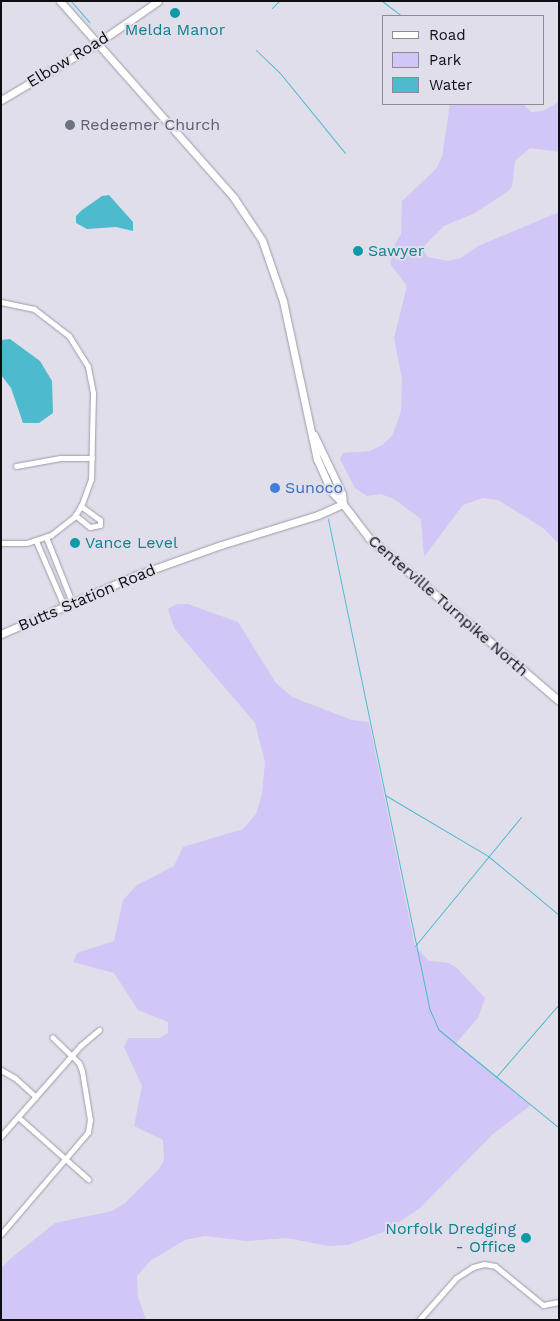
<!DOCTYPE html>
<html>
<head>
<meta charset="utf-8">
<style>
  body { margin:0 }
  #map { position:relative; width:560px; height:1321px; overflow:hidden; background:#e1deeb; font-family:"Work Sans",sans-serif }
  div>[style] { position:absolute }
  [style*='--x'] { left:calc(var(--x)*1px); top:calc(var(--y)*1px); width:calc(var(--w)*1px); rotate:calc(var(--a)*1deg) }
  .green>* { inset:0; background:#d2c6f6 }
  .water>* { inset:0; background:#4ebacd }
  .stream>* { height:1px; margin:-0.5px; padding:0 0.5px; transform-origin:0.5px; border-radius:0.5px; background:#4ebacd }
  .roads { filter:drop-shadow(0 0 1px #9d9aa6) drop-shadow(0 0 1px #9d9aa6) }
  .street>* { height:5px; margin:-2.5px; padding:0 2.5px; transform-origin:2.5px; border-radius:2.5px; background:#fff }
  .secondary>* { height:7px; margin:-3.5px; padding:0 3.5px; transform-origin:3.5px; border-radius:3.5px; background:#fff }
  .dots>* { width:14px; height:14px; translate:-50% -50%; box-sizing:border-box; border:2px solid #e1deeb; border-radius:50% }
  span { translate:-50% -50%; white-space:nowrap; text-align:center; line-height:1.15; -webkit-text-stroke:4px #e1deeb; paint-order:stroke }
  .culture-label { font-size:16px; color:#0d838f }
  .left { translate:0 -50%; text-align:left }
  .right { translate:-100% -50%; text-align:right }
  .street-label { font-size:16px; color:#0e0d11 }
  .worship-label { font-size:16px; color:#5b616d }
  .shop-label { font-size:16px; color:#366cbe }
  .frame { position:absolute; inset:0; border:2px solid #0e0d11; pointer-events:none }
  .legend { position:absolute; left:382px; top:15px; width:162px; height:90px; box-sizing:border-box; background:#e1deeb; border:1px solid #8d8a94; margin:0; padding:6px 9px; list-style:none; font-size:15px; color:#0e0d11 }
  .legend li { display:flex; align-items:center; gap:10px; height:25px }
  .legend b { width:25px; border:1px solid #8d8a94 }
</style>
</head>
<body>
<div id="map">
  <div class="green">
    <i style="clip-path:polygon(559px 102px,559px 152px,530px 148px,515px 161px,512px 187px,507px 192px,475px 213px,444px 226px,425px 245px,424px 252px,428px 257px,448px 261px,461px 258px,478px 246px,559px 212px,559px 544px,543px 528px,498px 500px,483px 498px,463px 505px,424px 557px,421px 519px,394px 499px,381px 494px,367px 496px,355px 488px,340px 459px,343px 453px,370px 451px,382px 445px,392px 436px,401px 411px,402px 379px,394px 338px,407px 286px,391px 265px,390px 252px,401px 234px,402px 201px,436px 169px,442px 157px,450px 104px,523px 104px,531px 112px,543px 111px)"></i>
    <i style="clip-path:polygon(177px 604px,188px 604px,238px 622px,276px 683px,292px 697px,352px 720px,369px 722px,415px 946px,429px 961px,449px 963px,458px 969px,485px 998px,478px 1018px,456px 1043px,531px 1105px,493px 1134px,420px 1208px,386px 1231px,348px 1245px,328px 1246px,287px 1238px,246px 1241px,205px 1236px,185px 1240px,150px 1261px,137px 1276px,138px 1297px,146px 1320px,1px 1320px,1px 1268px,10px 1259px,55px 1223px,112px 1211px,125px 1203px,159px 1169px,164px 1160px,163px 1140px,134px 1126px,142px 1086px,124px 1047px,128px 1038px,160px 1038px,168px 1033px,168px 1022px,138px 1010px,114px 973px,73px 962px,77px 953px,114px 941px,123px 900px,137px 885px,174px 866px,183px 847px,243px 829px,256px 814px,262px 794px,265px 762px,255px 723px,174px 628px,168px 609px)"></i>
  </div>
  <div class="water">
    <i style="clip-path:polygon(109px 195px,133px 222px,133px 231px,116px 227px,87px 229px,76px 223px,76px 216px,82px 210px,102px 196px)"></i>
    <i style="clip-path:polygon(10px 339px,40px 361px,52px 381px,53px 413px,39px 423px,23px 423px,11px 388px,1px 375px,1px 340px)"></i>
  </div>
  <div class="stream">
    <i style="--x:71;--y:1;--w:28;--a:49"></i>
    <i style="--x:382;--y:1;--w:25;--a:37"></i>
    <i style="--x:272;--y:8;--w:10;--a:-45"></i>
    <i style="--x:256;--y:50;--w:33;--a:44"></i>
    <i style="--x:280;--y:73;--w:103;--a:50.9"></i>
    <i style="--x:328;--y:519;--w:499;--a:78.3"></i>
    <i style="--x:429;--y:1008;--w:24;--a:66"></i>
    <i style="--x:439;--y:1030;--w:155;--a:39.2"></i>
    <i style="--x:385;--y:795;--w:120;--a:30.6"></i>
    <i style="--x:488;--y:856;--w:92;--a:39.7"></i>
    <i style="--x:415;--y:946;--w:167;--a:-50.6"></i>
    <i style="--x:496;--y:1077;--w:96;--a:-49.2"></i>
  </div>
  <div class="roads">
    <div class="street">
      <i style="--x:1;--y:302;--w:34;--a:12"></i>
      <i style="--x:34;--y:309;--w:44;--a:37.6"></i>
      <i style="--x:69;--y:336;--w:36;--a:58"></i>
      <i style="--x:88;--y:367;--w:26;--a:79"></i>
      <i style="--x:93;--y:393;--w:86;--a:91.3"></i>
      <i style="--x:91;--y:479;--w:29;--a:110"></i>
      <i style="--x:81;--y:506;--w:13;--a:122"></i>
      <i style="--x:74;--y:517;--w:29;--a:142"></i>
      <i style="--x:51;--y:535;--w:26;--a:162"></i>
      <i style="--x:26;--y:543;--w:25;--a:180"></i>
      <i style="--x:16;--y:466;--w:45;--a:-10.3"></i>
      <i style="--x:60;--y:458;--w:32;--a:0"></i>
      <i style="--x:75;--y:515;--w:19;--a:39"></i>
      <i style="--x:90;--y:527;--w:10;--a:-11"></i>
      <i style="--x:100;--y:525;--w:5;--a:-90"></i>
      <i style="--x:100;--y:520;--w:24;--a:-144"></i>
      <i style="--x:46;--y:537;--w:70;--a:68.2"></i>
      <i style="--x:36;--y:541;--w:71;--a:66.7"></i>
      <i style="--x:1;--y:1070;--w:16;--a:30"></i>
      <i style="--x:15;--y:1078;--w:28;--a:42"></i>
      <i style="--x:18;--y:1117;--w:94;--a:41.5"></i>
      <i style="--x:1;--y:1136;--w:120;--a:-48.7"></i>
      <i style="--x:80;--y:1046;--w:25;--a:-40"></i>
      <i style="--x:1;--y:1234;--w:134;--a:-49.5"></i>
      <i style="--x:88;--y:1132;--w:12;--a:-81"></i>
      <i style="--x:90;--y:1120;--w:50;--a:-99.3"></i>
      <i style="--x:82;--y:1071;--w:9;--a:-111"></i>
      <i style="--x:79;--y:1063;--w:37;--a:-136"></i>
      <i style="--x:419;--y:1320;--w:56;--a:-48.6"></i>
      <i style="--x:456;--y:1278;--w:20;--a:-33"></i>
      <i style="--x:473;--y:1267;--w:11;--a:-15"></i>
      <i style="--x:484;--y:1264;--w:11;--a:10"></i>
      <i style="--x:495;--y:1266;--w:62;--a:39.1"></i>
      <i style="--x:543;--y:1305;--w:16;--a:-11"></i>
    </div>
    <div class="secondary">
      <i style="--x:60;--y:1;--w:263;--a:48.5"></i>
      <i style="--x:234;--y:198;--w:50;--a:56.3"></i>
      <i style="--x:262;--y:240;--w:65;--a:71"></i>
      <i style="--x:283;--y:301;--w:162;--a:77.9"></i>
      <i style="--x:317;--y:459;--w:36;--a:66"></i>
      <i style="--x:332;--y:492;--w:16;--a:47"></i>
      <i style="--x:1;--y:100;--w:110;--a:-30.5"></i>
      <i style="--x:96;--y:44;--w:75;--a:-34.7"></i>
      <i style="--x:314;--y:435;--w:65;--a:64.6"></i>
      <i style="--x:342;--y:494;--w:10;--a:84"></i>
      <i style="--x:343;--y:504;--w:43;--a:52.6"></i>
      <i style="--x:369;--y:538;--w:250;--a:40.6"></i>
      <i style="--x:1;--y:634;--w:148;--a:-23.5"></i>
      <i style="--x:137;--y:575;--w:89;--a:-19.7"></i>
      <i style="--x:221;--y:545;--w:102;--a:-17.2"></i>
      <i style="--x:318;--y:515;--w:27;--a:-24"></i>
    </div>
  </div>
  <div class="dots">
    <i style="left:175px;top:13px;background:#0f9aa8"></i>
    <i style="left:70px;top:125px;background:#6b7280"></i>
    <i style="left:358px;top:251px;background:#0f9aa8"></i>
    <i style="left:275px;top:488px;background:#3f7fe0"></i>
    <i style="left:75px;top:543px;background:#0f9aa8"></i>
    <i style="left:526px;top:1238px;background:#0f9aa8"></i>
  </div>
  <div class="culture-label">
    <span style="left:175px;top:30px">Melda Manor</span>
    <span class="left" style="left:368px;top:251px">Sawyer</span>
    <span class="left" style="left:85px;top:543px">Vance Level</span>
    <span class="right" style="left:516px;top:1238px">Norfolk Dredging<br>- Office</span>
  </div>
  <div class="street-label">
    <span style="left:68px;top:60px;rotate:-31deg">Elbow Road</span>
    <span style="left:87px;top:598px;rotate:-23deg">Butts Station Road</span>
    <span style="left:448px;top:606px;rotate:41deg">Centerville Turnpike North</span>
  </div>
  <div class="worship-label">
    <span class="left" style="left:80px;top:125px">Redeemer Church</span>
  </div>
  <div class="shop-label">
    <span class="left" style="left:285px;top:488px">Sunoco</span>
  </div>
  <div class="frame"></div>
  <ul class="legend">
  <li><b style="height:6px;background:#fff"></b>Road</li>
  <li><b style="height:14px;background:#d2c6f6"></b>Park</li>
  <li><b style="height:14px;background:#4ebacd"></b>Water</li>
  </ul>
</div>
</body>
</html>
